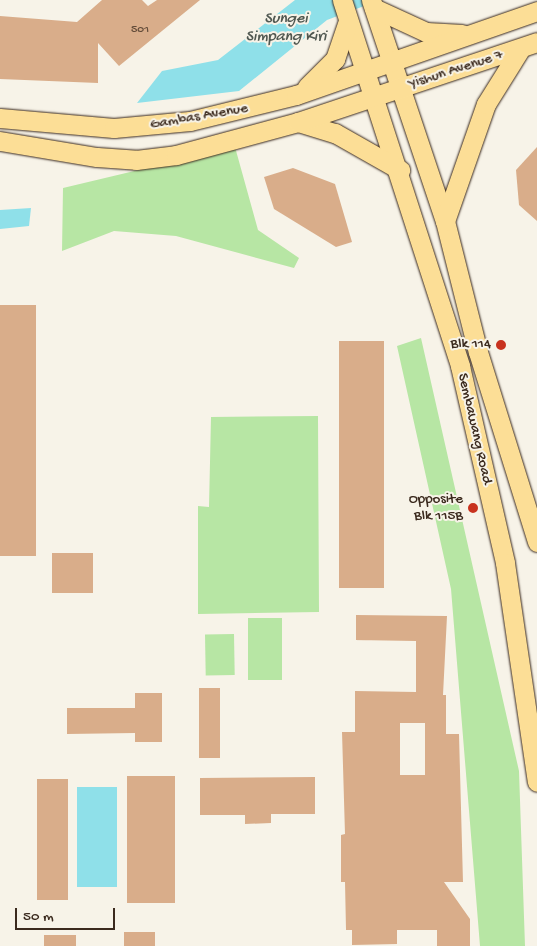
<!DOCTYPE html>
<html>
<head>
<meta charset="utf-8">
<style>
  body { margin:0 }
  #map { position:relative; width:537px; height:946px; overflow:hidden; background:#f7f3e8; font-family:"Gochi Hand",sans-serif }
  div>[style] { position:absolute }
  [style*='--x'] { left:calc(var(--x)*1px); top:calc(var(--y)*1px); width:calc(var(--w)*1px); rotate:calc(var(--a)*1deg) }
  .green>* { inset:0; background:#b7e6a4; transform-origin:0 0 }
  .water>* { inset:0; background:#8fe0e9; transform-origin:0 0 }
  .building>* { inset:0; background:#d9ad8a; transform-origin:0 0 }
  .roads { filter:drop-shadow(0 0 1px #3b2a1e) drop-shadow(0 0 1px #3b2a1e) }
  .primary>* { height:19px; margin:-9.5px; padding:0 9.5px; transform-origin:9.5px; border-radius:9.5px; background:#fcde96 }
  .dots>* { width:14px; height:14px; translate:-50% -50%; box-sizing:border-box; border:2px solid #f7f3e8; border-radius:50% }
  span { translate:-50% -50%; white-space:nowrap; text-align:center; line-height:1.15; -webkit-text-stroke:4px #f7f3e8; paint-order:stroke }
  .number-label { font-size:12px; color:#624b39 }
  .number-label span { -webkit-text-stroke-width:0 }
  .street-label { font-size:15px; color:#3b2a1e }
  .poi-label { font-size:15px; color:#3b2a1e }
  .right { translate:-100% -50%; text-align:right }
  .water-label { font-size:16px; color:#505851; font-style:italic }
  .scale { position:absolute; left:15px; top:908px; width:100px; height:22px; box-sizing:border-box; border:2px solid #3b2a1e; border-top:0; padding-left:6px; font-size:15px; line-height:18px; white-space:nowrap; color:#3b2a1e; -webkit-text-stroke:4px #f7f3e8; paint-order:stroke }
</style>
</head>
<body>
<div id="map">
  <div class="green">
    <i style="clip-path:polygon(235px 147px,258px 230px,299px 258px,294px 268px,176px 236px,114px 231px,62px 251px,63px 188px)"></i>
    <i style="clip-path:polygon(421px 338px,519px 771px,525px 946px,480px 946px,451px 589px,397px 346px)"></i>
    <i style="clip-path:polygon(318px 416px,319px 612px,198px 614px,198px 506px,209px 507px,211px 417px)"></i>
    <i style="left:248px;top:618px;width:34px;height:62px"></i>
    <i style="left:234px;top:634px;width:41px;height:29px;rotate:89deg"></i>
  </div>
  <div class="water">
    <i style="clip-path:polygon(295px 0,380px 0,327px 20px,239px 91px,137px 103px,162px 71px,218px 60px)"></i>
    <i style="clip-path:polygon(31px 208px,29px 226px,0 229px,0 210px)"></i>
    <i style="left:77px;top:787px;width:40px;height:100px"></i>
  </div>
  <div class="building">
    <i style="clip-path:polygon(102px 0,142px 0,148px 6px,157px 0,200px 0,119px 66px,98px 43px,98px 83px,0 79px,0 16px,77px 22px)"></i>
    <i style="clip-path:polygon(537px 147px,537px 221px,519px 205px,516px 170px)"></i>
    <i style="clip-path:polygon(293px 168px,335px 184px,352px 242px,336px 247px,274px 209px,264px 177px)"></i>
    <i style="left:0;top:305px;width:36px;height:251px"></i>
    <i style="left:339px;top:341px;width:45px;height:247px"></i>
    <i style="left:52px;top:553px;width:41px;height:40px"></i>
    <i style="clip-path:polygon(evenodd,356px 615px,447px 616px,443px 695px,446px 695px,446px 734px,459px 734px,463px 882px,444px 882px,470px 919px,470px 946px,437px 946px,437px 930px,397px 930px,397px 944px,352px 945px,352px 930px,346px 930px,345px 882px,341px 882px,341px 835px,345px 834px,342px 732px,355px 732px,355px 691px,416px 692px,416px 641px,356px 640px,356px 615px,400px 723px,425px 723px,425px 775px,400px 775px,400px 723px)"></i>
    <i style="left:199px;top:688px;width:21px;height:70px"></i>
    <i style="clip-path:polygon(135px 693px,162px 693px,162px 742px,135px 742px,135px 733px,67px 734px,67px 708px,135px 708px)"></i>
    <i style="left:127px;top:776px;width:48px;height:127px"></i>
    <i style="clip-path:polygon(315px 777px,315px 814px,271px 814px,271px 823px,245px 824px,245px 815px,200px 815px,200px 778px)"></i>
    <i style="left:37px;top:779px;width:31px;height:121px"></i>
    <i style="left:124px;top:932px;width:31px;height:14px"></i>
    <i style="left:44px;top:935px;width:32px;height:11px"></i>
  </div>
  <div class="roads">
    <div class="primary">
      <i style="--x:342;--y:0;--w:385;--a:72.1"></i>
      <i style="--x:460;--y:366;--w:202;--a:77.1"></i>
      <i style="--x:505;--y:563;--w:221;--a:81.7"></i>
      <i style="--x:371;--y:0;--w:233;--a:71.5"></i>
      <i style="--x:445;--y:221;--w:135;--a:75.9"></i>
      <i style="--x:478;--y:352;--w:199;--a:72.7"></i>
      <i style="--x:374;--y:8;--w:57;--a:24.8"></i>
      <i style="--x:426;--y:32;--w:36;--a:3"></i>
      <i style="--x:307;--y:87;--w:40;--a:-45"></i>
      <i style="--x:335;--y:59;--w:40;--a:-71.1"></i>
      <i style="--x:0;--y:118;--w:114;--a:5"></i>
      <i style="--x:114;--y:128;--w:76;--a:-5.3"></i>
      <i style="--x:190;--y:121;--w:109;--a:-13.8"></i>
      <i style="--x:296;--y:95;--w:255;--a:-19.2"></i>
      <i style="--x:298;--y:122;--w:39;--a:17"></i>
      <i style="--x:335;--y:133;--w:75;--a:29.6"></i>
      <i style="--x:0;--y:141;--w:98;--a:9.4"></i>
      <i style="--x:97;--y:157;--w:39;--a:4"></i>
      <i style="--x:136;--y:160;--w:40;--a:-7.1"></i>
      <i style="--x:176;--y:155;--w:126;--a:-15.1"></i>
      <i style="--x:298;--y:122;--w:252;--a:-18.5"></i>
      <i style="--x:445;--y:221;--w:124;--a:-70.7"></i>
      <i style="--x:486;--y:104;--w:66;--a:-58"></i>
    </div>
  </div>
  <div class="dots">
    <i style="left:501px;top:345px;background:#c8321e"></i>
    <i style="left:473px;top:508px;background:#c8321e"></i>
  </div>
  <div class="number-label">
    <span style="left:140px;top:31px">501</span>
  </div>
  <div class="street-label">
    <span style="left:456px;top:70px;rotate:-18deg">Yishun Avenue 7</span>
    <span style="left:199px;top:117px;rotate:-10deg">Gambas Avenue</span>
    <span style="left:474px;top:429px;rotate:77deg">Sembawang Road</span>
  </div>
  <div class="poi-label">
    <span class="right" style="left:491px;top:345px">Blk 114</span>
    <span class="right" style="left:463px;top:508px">Opposite<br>Blk 115B</span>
  </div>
  <div class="water-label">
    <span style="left:286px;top:29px">Sungei<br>Simpang Kiri</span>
  </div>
  <div class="scale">50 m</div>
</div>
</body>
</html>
